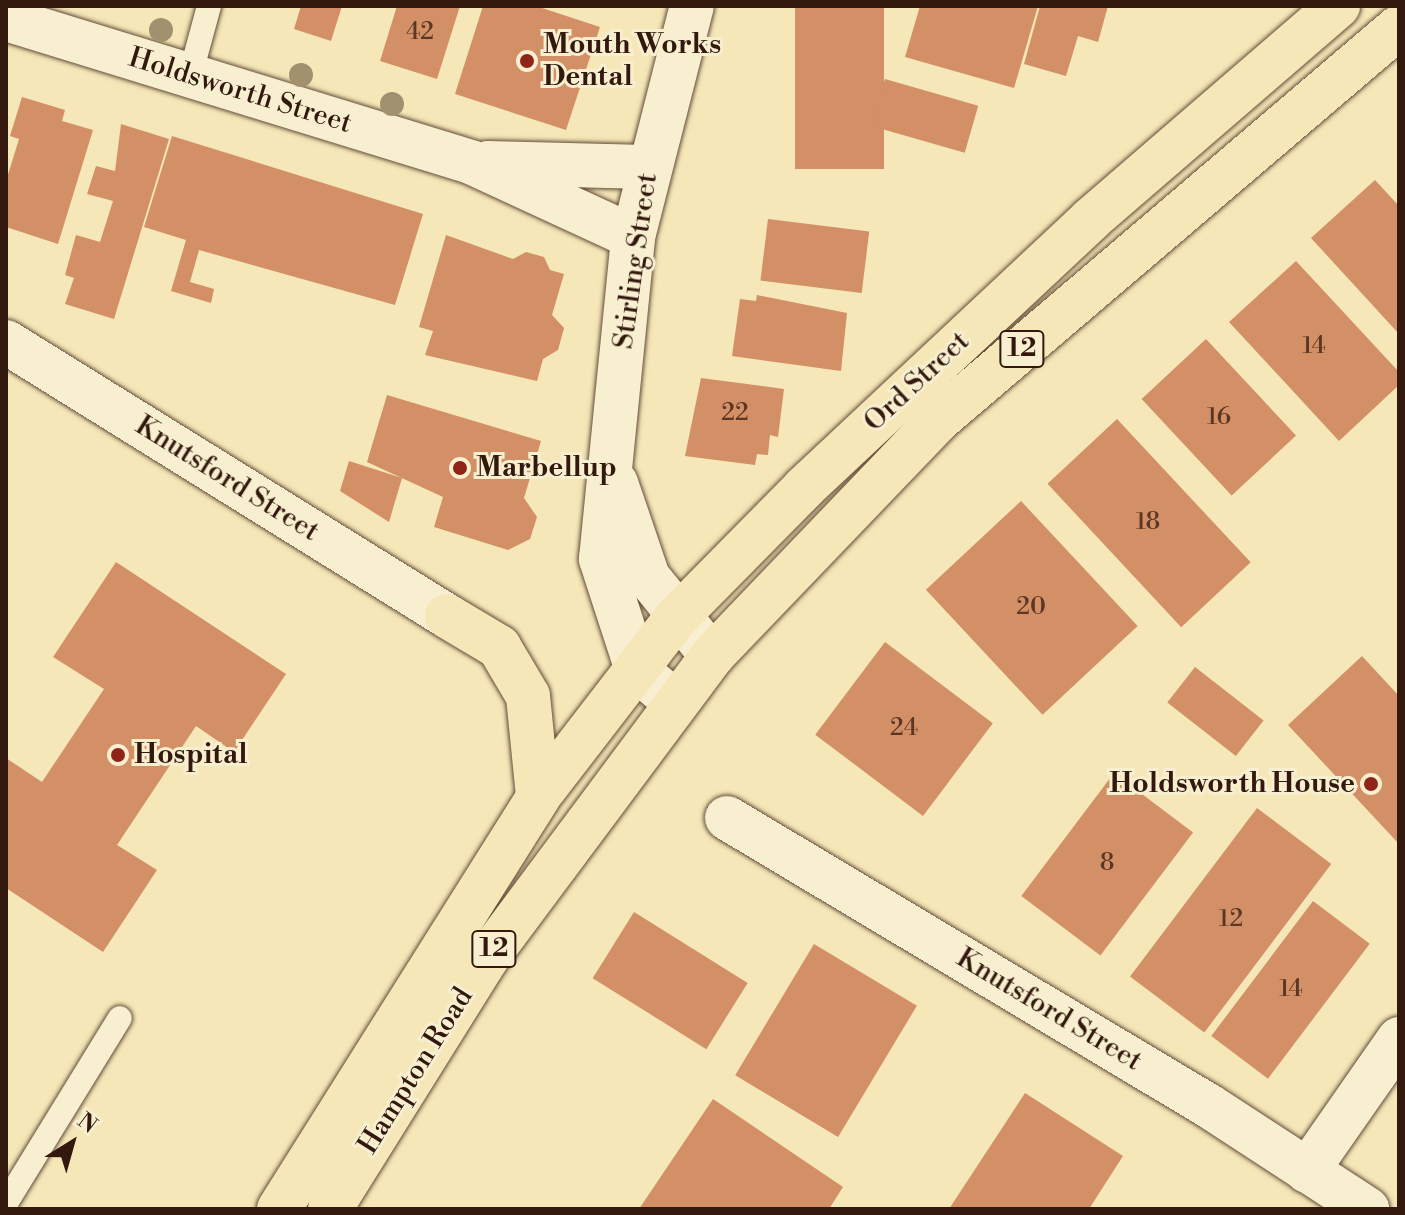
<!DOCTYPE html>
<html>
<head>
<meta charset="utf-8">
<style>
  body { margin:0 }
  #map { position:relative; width:1405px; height:1215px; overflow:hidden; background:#f5e7b8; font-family:"Libre Bodoni",serif }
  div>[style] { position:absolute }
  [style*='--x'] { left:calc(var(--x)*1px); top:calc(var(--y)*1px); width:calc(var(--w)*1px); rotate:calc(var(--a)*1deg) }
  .building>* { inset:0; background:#d38f65; transform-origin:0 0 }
  .roads { filter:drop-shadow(0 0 2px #634c38) drop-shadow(0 0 2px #634c38) }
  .service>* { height:24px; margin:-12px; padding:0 12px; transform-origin:12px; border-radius:12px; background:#f8efd1 }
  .minor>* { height:44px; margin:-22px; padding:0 22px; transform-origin:22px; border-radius:22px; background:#f8efd1 }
  .primary>* { height:44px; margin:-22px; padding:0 22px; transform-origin:22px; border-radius:22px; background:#f5e7b8 }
  .trees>* { width:24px; height:24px; margin:-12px; border-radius:50%; background:#a2916e }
  .dots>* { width:22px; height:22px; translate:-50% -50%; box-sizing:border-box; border:4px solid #f8efd1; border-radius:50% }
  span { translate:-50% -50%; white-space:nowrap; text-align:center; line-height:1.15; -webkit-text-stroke:6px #f8efd1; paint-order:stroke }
  .number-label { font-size:24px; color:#5a3623 }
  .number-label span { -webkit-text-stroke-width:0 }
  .shield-label span { padding:2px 6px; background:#f8efd1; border:2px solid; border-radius:6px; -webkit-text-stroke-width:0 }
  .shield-label { font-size:26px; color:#32180d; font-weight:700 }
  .poi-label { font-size:28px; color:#32180d; font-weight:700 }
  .left { translate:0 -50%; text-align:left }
  .right { translate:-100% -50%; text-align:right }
  .street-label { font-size:28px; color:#32180d }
  .frame { position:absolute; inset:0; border:8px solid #32180d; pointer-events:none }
  .north { position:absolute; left:32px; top:1103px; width:80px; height:80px; -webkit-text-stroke:6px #f8efd1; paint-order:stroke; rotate:37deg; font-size:22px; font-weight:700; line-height:32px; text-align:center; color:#32180d }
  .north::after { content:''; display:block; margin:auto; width:28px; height:36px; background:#32180d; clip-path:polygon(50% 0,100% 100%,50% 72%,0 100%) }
</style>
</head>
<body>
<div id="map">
  <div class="building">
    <i style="clip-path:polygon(301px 6px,342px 6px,331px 41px,294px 29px)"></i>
    <i style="clip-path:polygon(397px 6px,460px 6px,437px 79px,380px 61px)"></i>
    <i style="clip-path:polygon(483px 6px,536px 6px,600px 27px,566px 130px,455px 94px)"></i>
    <i style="left:795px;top:6px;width:89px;height:163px"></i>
    <i style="clip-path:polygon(920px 6px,1038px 6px,1014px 88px,905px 57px)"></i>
    <i style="clip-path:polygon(1040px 6px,1108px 6px,1098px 42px,1078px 36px,1066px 76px,1024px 64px)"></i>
    <i style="left:885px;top:79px;width:97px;height:49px;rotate:16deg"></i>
    <i style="clip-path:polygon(22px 97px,65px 110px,62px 121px,93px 130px,58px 244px,6px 227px,6px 181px,19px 139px,10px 136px)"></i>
    <i style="clip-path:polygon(121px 124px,169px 139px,114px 319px,65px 304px,74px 278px,65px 275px,76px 235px,100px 242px,113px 201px,87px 194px,96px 166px,115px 171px)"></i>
    <i style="clip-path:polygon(172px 136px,423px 214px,395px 305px,199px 250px,190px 282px,214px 289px,211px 303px,171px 291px,186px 240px,144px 227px)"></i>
    <i style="clip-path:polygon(1375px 180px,1399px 206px,1399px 334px,1311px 238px)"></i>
    <i style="left:768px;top:219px;width:102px;height:62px;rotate:7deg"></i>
    <i style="clip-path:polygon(446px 235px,513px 259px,526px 252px,544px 257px,550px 270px,564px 274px,552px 315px,564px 328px,558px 350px,543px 359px,537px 381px,425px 355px,433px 331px,419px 327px)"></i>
    <i style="clip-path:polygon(1296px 261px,1399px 372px,1399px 385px,1339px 441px,1229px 322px)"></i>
    <i style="clip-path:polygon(757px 295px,847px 313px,841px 371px,732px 356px,740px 299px,756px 301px)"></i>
    <i style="left:1206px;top:339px;width:132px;height:88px;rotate:47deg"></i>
    <i style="clip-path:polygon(701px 378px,784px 389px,778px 437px,770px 435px,768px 455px,757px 454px,755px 465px,685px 456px)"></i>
    <i style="clip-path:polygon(387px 395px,541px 441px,524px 498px,537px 517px,530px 539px,508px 550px,434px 527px,443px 497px,367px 462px)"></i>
    <i style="left:1117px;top:419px;width:196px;height:95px;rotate:47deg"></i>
    <i style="clip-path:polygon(349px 461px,402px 478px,389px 522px,340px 491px)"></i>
    <i style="left:1021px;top:501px;width:171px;height:130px;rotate:47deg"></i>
    <i style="clip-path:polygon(116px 562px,286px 674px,234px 752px,196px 726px,117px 845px,157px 870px,103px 952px,6px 888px,6px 758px,42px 782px,104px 689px,53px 657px)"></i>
    <i style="left:885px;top:642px;width:135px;height:116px;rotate:37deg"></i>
    <i style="clip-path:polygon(1362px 656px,1399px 696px,1399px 844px,1288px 725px)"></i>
    <i style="left:1195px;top:667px;width:87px;height:45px;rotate:38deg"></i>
    <i style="left:1114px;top:773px;width:99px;height:154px;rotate:37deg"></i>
    <i style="left:1257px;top:808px;width:93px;height:211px;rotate:37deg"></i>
    <i style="left:1313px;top:901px;width:71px;height:169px;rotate:37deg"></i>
    <i style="left:634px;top:912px;width:134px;height:78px;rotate:32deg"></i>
    <i style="left:814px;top:944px;width:120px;height:153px;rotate:31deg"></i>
    <i style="clip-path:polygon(1025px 1093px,1123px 1156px,1089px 1209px,949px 1209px)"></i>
    <i style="clip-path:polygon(713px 1099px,843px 1187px,829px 1209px,639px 1209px)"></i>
  </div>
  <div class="roads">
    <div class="service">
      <i style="--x:190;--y:76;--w:73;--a:-74.8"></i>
      <i style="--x:6;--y:1203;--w:217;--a:-58.4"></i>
    </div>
    <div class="minor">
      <i style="--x:6;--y:19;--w:489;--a:17.1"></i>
      <i style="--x:473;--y:163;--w:176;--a:24.8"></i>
      <i style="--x:488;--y:163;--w:159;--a:1.4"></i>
      <i style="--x:6;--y:342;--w:519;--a:31.85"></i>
      <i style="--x:616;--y:483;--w:99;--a:71.2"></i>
      <i style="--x:648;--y:577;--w:102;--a:51"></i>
      <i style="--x:673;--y:700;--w:47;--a:-140.2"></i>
      <i style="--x:637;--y:670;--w:117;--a:-108"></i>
      <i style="--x:601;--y:559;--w:324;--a:-84.3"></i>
      <i style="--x:633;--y:237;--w:238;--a:-75.7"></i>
      <i style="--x:727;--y:818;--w:561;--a:30.86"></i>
      <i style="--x:1209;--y:1106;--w:189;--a:33.1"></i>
      <i style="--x:1307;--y:1171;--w:161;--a:-55.1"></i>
    </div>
    <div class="primary">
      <i style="--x:447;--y:616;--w:61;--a:30.8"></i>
      <i style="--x:499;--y:647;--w:57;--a:59.4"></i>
      <i style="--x:528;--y:696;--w:101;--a:84.3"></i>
      <i style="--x:279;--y:1209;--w:487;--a:-57.8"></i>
      <i style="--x:538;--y:797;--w:225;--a:-52.4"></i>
      <i style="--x:675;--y:619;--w:184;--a:-45.4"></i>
      <i style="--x:804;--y:488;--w:392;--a:-43.1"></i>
      <i style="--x:1090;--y:220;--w:328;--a:-40.8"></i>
      <i style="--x:330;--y:1209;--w:296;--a:-58"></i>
      <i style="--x:487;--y:958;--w:377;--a:-53.3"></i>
      <i style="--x:712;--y:656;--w:325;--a:-46.2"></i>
      <i style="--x:937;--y:421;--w:607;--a:-40.46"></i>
    </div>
  </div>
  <div class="trees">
    <i style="left:161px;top:30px"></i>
    <i style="left:301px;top:75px"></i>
    <i style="left:392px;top:104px"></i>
  </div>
  <div class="dots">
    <i style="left:527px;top:61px;background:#8f2418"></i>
    <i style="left:460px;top:468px;background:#8f2418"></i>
    <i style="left:118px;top:755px;background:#8f2418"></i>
    <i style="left:1371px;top:784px;background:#8f2418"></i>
  </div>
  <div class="number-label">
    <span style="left:420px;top:33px">42</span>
    <span style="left:1314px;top:347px">14</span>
    <span style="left:735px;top:414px">22</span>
    <span style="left:1219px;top:418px">16</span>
    <span style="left:1148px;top:523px">18</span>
    <span style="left:1031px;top:608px">20</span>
    <span style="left:904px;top:729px">24</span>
    <span style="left:1107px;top:864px">8</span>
    <span style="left:1231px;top:920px">12</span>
    <span style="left:1291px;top:990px">14</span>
  </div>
  <div class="shield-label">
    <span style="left:1022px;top:349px">12</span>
    <span style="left:494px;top:949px">12</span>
  </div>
  <div class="poi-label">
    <span class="left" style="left:543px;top:61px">Mouth Works<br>Dental</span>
    <span class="left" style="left:476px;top:468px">Marbellup</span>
    <span class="left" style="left:134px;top:755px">Hospital</span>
    <span class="right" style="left:1355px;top:784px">Holdsworth House</span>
  </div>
  <div class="street-label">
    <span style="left:240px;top:91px;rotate:17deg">Holdsworth Street</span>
    <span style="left:636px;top:261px;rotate:-82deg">Stirling Street</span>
    <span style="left:917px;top:382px;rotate:-43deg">Ord Street</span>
    <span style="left:227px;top:479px;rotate:32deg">Knutsford Street</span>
    <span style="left:1049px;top:1010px;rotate:31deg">Knutsford Street</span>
    <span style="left:416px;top:1071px;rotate:-58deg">Hampton Road</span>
  </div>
  <div class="frame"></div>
  <div class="north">N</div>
</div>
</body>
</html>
